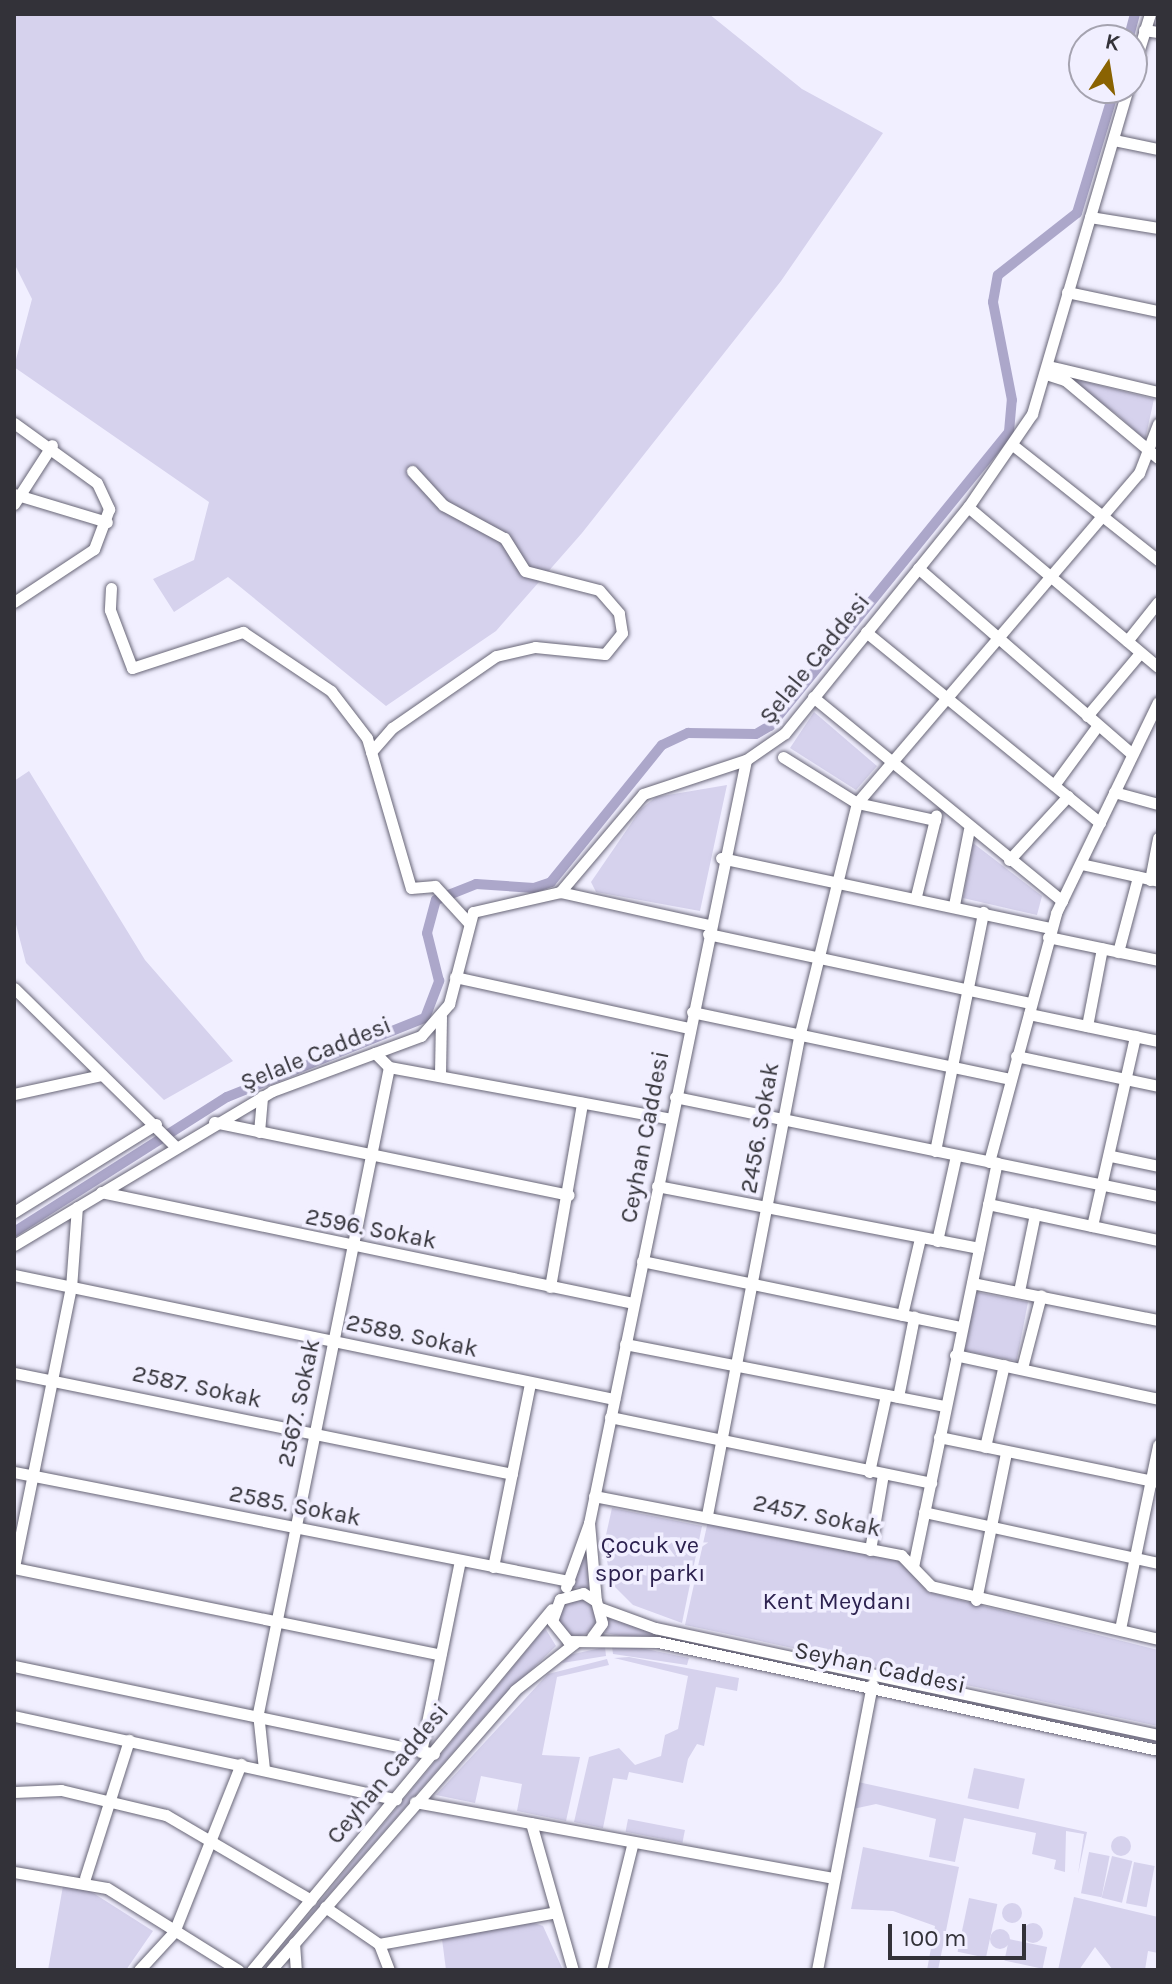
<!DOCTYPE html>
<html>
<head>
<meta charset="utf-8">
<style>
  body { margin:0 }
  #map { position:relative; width:1172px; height:1984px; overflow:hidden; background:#f1efff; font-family:Karla,sans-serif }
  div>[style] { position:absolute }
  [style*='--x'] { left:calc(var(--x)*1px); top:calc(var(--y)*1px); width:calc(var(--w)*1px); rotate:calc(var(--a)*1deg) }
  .green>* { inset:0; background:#d6d2ed; transform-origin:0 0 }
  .round { border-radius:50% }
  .canal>* { height:10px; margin:-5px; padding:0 5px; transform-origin:5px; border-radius:5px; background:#aca7ca }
  .roads { filter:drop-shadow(0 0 2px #686677) drop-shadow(0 0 2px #686677) }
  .minor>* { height:11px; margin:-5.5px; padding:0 5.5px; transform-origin:5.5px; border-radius:5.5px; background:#fff }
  span { translate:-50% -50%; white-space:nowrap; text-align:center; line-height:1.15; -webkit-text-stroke:7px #f1efff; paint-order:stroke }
  .street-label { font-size:24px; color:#333239 }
  .park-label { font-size:24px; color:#2d2250 }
  .frame { position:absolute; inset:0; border:16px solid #333239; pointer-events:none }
  .north { position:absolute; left:1068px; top:24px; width:80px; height:80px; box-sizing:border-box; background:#f1efff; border:2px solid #a5a3b0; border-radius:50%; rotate:12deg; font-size:22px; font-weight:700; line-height:32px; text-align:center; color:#333239 }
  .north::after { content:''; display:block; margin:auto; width:28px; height:36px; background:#8a6302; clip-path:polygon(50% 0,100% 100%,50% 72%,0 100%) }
  .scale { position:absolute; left:888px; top:1924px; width:138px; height:36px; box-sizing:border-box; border:4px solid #333239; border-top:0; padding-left:10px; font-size:24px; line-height:28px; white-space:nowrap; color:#333239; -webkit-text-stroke:6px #f1efff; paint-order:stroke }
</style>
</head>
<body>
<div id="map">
  <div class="green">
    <i style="clip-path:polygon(14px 14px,709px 14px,802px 89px,883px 133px,781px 281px,582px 533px,496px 631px,386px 706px,228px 577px,174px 612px,153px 579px,194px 560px,209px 502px,14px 367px,32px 299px,14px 263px)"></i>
    <i style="clip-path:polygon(1066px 377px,1154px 399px,1145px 440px,1119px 416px)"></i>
    <i style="clip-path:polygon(814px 712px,877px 766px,856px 790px,790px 748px)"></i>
    <i style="clip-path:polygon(29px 771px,145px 960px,233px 1061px,164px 1100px,26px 963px,14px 917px,14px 781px)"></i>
    <i style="clip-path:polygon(727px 785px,700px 911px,596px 892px,591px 882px,641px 809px,656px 797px)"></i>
    <i style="clip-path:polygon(973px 843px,1042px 896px,1037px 915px,963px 898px)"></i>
    <i style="left:976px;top:1292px;width:53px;height:60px;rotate:11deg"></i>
    <i style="clip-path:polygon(612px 1508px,702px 1526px,682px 1623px,633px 1605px,611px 1583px,604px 1544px)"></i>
    <i style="clip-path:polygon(708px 1521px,900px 1560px,928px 1592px,1158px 1650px,1158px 1726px,685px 1625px)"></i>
    <i style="clip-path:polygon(586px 1542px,589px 1588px,571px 1587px)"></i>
    <i class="round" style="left:558px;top:1598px;width:38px;height:38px"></i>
    <i style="clip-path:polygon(609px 1618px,657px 1634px,865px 1681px,605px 1633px)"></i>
    <i style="clip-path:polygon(545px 1628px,556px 1646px,490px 1710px,263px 1970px)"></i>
    <i style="clip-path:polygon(612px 1646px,636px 1647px,689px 1658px,687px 1665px,613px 1654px)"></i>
    <i style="clip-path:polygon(605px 1647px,606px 1656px,562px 1663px,569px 1655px)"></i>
    <i style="clip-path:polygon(629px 1657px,739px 1678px,737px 1691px,716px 1687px,704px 1746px,697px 1744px,688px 1759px,683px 1783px,629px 1772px,627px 1780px,613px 1778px,603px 1828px,574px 1822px,589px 1757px,619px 1748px,635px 1765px,661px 1756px,665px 1735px,678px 1729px,688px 1676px,614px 1658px)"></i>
    <i style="clip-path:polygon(607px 1659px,609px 1665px,557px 1677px,542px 1755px,580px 1757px,566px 1821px,517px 1811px,522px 1784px,481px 1776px,475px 1803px,436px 1795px,548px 1674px)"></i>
    <i style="clip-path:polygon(877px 1681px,1158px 1741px,1158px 1743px,877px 1684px)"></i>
    <i style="left:974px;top:1768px;width:52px;height:31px;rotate:12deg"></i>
    <i style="clip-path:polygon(858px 1782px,1087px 1832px,1078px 1874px,1084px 1834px,1066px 1831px,1065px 1872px,1054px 1869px,1056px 1860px,1032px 1854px,1036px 1833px,964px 1818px,955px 1862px,929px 1857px,936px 1819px,876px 1804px,853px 1809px)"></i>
    <i style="left:628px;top:1819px;width:58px;height:13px;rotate:11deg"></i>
    <i class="round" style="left:1111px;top:1836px;width:20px;height:20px"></i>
    <i style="clip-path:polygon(863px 1847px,959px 1867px,938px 1970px,927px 1970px,935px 1926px,893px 1911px,851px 1909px)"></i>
    <i style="left:1089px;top:1852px;width:21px;height:42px;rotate:11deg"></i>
    <i style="left:1112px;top:1856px;width:21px;height:43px;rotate:14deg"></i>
    <i style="left:1134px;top:1862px;width:21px;height:42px;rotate:11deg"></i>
    <i style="clip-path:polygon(79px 1884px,153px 1931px,126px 1970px,48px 1970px,63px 1886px)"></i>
    <i style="clip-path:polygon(1074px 1897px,1158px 1917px,1158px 1953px,1148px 1951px,1145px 1970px,1113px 1970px,1095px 1947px,1079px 1970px,1058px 1970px)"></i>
    <i style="left:969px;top:1898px;width:29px;height:55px;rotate:12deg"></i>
    <i class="round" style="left:1002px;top:1903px;width:20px;height:20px"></i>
    <i style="clip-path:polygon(531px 1922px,543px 1926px,563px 1970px,446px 1970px,442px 1939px)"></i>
    <i class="round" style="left:1023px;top:1923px;width:20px;height:20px"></i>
    <i class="round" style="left:990px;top:1929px;width:20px;height:20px"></i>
    <i style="left:1009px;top:1939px;width:39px;height:22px;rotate:12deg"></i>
  </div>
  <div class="canal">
    <i style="--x:1128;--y:40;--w:27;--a:-75"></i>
    <i style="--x:14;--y:1232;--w:252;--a:-32.4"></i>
    <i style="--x:227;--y:1097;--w:213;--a:-21.8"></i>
    <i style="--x:425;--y:1018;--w:40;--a:-69"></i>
    <i style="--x:439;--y:981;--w:49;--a:-104"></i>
    <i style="--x:427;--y:933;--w:34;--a:-75"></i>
    <i style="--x:436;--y:900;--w:43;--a:-21.8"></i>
    <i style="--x:476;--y:884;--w:58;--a:3.9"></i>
    <i style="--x:534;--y:888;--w:18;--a:-19"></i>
    <i style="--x:551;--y:882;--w:176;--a:-51"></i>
    <i style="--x:662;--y:745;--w:29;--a:-25"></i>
    <i style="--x:688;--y:733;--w:68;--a:0.8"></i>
    <i style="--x:756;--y:734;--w:16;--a:-30"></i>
    <i style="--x:770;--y:726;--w:379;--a:-50.9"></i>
    <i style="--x:1009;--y:432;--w:32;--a:-85"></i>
    <i style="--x:1012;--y:400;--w:100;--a:-101"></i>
    <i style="--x:993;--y:302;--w:27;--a:-80"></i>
    <i style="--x:998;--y:275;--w:100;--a:-38.1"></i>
    <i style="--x:1077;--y:213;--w:131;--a:-73.1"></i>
  </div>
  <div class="roads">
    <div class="minor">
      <i style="--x:1144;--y:30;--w:14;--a:8"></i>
      <i style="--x:1132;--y:72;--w:61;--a:-72.8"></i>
      <i style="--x:1114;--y:140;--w:45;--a:11.6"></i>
      <i style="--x:1090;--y:217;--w:69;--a:9.2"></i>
      <i style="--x:1067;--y:292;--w:93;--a:11.8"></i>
      <i style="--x:1048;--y:366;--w:113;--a:13.3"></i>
      <i style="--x:1046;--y:374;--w:20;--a:18"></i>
      <i style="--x:1065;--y:380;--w:121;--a:40"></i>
      <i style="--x:14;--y:423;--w:102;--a:35.9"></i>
      <i style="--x:97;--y:483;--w:29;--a:65"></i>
      <i style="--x:109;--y:509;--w:43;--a:110.6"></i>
      <i style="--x:94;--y:549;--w:96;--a:146.5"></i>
      <i style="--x:1014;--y:446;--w:184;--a:38.4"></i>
      <i style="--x:14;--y:494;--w:97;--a:16.8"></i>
      <i style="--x:14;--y:504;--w:70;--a:-57.2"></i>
      <i style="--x:968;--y:507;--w:248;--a:40.1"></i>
      <i style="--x:918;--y:568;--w:282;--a:41"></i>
      <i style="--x:111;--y:588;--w:22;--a:93"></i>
      <i style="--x:110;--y:610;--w:62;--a:69.2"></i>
      <i style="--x:132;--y:668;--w:117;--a:-18"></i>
      <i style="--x:243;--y:632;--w:106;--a:33.8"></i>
      <i style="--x:331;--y:691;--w:59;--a:52.5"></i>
      <i style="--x:367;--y:738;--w:156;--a:73.7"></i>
      <i style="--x:411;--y:888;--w:24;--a:-5"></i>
      <i style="--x:435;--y:886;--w:49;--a:47.5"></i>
      <i style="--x:866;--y:632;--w:302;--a:39.2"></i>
      <i style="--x:1127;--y:641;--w:50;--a:-51.5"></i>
      <i style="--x:813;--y:697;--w:322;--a:39.3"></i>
      <i style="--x:1087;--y:716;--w:82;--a:-49.9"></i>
      <i style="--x:371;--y:752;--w:32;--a:-49"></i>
      <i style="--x:392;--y:728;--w:126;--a:-34.7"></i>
      <i style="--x:496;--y:656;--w:40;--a:-13"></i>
      <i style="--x:535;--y:647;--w:70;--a:5.7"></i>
      <i style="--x:605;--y:654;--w:27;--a:-51"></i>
      <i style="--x:622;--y:633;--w:20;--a:-99"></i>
      <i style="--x:619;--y:613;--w:30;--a:-131"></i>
      <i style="--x:599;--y:590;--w:76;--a:-165.6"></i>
      <i style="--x:525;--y:571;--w:39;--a:-122"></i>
      <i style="--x:504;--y:538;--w:69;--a:-151.6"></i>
      <i style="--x:443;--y:505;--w:46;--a:-132.4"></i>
      <i style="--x:783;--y:757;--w:87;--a:31.9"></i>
      <i style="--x:857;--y:803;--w:80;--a:12.3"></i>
      <i style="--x:1054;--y:785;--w:74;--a:-53.7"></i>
      <i style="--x:1114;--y:792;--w:46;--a:15.3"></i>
      <i style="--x:721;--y:858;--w:337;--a:12"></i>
      <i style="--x:1009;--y:860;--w:87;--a:-47.3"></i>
      <i style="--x:1081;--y:864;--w:79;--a:12.4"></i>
      <i style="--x:1150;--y:880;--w:43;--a:-79.2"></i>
      <i style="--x:560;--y:892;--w:153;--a:12.5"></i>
      <i style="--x:916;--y:896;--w:83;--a:-76.1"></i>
      <i style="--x:954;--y:905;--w:77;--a:-78.8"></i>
      <i style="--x:708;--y:934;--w:330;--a:12.1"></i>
      <i style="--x:1048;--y:937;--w:112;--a:11.8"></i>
      <i style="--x:1118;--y:952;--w:78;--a:-75.1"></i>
      <i style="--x:455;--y:977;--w:239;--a:12.3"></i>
      <i style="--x:14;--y:988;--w:226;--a:44.5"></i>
      <i style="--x:692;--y:1012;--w:321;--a:11.9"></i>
      <i style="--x:1029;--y:1014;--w:132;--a:11.8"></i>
      <i style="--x:1087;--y:1026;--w:79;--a:-79.1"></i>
      <i style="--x:1016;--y:1056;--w:145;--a:11.9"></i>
      <i style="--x:389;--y:1067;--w:287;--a:10.4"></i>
      <i style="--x:440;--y:1074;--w:57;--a:-89"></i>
      <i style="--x:14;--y:1094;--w:90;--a:-12.2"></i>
      <i style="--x:675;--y:1097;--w:493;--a:11.6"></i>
      <i style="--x:214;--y:1122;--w:362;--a:11.6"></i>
      <i style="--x:259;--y:1132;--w:36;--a:-85"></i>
      <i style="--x:935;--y:1151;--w:244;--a:-78.6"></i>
      <i style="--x:1111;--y:1156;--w:48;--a:12"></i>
      <i style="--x:989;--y:1162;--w:258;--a:-74.9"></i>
      <i style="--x:1056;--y:913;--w:234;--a:-64.2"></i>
      <i style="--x:657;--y:1186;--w:328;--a:10.9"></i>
      <i style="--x:101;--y:1192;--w:543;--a:11.79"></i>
      <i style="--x:988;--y:1204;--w:174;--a:12"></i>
      <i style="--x:14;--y:1212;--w:167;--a:-31.8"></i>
      <i style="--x:1092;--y:1226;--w:195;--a:-77.2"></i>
      <i style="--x:937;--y:1241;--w:88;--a:-77.5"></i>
      <i style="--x:14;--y:1245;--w:300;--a:-30.8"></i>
      <i style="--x:272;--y:1091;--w:159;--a:-20.3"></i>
      <i style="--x:421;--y:1036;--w:43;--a:-48.8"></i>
      <i style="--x:449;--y:1004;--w:95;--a:-75.4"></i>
      <i style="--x:473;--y:912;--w:89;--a:-12.9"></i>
      <i style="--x:560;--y:892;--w:128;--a:-49.7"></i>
      <i style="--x:643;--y:794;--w:108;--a:-18.3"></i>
      <i style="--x:746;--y:760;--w:47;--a:-34.7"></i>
      <i style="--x:785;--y:733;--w:291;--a:-51"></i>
      <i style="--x:968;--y:507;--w:113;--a:-55.5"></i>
      <i style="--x:1032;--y:414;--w:340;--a:-73.6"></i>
      <i style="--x:642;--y:1261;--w:326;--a:11.7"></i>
      <i style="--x:14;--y:1275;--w:613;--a:11.68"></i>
      <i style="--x:972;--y:1283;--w:190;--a:11.3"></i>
      <i style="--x:550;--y:1287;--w:187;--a:-80.1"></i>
      <i style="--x:1019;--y:1291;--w:79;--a:-78.3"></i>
      <i style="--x:902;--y:1315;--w:79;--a:-76.8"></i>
      <i style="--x:625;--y:1344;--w:326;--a:11"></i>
      <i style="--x:955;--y:1355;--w:208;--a:12.2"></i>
      <i style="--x:1022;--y:1368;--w:75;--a:-75.4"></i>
      <i style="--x:14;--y:1373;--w:508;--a:11.46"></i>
      <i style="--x:898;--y:1397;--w:82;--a:-78.7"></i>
      <i style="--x:610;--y:1417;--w:328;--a:11.6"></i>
      <i style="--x:939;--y:1437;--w:224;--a:11.6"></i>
      <i style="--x:985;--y:1447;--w:84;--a:-77"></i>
      <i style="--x:14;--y:1472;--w:566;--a:11.11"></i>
      <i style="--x:869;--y:1472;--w:79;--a:-77.6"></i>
      <i style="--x:594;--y:1496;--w:313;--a:10.9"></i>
      <i style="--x:901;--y:1555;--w:43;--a:45.9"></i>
      <i style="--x:931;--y:1586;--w:233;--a:13.1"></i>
      <i style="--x:924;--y:1512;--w:239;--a:12.3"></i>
      <i style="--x:707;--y:1515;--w:491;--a:-79.1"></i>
      <i style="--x:800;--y:1033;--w:237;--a:-76.1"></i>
      <i style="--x:857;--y:803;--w:434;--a:-49.5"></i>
      <i style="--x:1139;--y:473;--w:53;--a:-68.8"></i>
      <i style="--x:589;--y:1523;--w:779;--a:-78.37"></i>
      <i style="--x:870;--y:1550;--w:77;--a:-80.3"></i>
      <i style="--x:14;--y:1567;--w:285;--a:-78.5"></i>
      <i style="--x:71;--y:1288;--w:81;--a:-85.8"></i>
      <i style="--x:493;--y:1567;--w:188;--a:-78.6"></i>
      <i style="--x:913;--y:1567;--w:413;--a:-78.3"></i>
      <i style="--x:14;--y:1568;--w:435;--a:11.5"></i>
      <i style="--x:566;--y:1587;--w:68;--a:-70.2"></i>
      <i style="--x:589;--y:1523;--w:78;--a:84.9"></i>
      <i style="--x:976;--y:1600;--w:151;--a:-78.5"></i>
      <i style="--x:600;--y:1608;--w:59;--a:20"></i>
      <i style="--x:655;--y:1628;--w:514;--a:12.01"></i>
      <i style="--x:1120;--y:1629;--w:188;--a:-78.3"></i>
      <i style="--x:592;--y:1637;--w:17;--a:-54"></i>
      <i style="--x:602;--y:1623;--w:23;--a:-105"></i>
      <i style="--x:596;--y:1601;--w:15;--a:-148"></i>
      <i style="--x:583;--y:1593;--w:24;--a:165"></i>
      <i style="--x:560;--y:1599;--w:23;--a:110"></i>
      <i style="--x:552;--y:1621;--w:26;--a:51"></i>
      <i style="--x:568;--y:1641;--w:90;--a:0.6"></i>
      <i style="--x:658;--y:1642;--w:512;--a:12.19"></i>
      <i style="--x:14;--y:1666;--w:429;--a:11.8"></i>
      <i style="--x:14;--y:1716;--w:391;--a:12.3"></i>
      <i style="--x:421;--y:1752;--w:195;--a:-78.5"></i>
      <i style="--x:264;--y:1769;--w:56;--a:-96.1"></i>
      <i style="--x:258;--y:1713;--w:659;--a:-78.54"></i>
      <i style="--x:389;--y:1067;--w:20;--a:-135"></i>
      <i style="--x:14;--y:1792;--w:47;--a:-2.4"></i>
      <i style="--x:61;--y:1790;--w:108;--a:13.4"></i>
      <i style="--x:166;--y:1815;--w:168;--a:30.4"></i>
      <i style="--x:415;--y:1802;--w:426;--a:10.3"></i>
      <i style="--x:531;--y:1823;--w:153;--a:74.1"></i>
      <i style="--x:14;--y:1872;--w:94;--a:9.8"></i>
      <i style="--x:107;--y:1888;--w:155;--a:32"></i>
      <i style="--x:85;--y:1878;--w:145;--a:-72.3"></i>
      <i style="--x:325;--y:1907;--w:65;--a:34.4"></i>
      <i style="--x:379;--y:1944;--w:28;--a:69"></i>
      <i style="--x:294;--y:1943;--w:27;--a:86"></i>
      <i style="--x:379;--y:1944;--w:175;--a:-10.2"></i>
      <i style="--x:139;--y:1970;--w:52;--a:-47.4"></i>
      <i style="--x:174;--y:1932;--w:181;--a:-68.3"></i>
      <i style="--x:252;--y:1970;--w:469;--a:-50.3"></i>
      <i style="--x:271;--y:1970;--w:371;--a:-48.9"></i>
      <i style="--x:515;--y:1690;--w:78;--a:-38.2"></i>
      <i style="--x:601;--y:1970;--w:132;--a:-76"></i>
      <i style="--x:817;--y:1970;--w:291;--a:-79.1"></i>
    </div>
  </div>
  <div class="street-label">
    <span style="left:815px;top:659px;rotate:-51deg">Şelale Caddesi</span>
    <span style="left:316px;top:1054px;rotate:-22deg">Şelale Caddesi</span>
    <span style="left:760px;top:1128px;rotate:-80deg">2456. Sokak</span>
    <span style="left:645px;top:1137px;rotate:-79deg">Ceyhan Caddesi</span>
    <span style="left:371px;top:1229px;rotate:11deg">2596. Sokak</span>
    <span style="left:412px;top:1336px;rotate:12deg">2589. Sokak</span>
    <span style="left:197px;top:1387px;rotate:12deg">2587. Sokak</span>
    <span style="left:299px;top:1403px;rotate:-78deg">2567. Sokak</span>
    <span style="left:295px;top:1506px;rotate:11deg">2585. Sokak</span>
    <span style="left:817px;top:1516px;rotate:12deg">2457. Sokak</span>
    <span style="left:880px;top:1668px;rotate:12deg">Seyhan Caddesi</span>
    <span style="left:388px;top:1774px;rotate:-50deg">Ceyhan Caddesi</span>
  </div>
  <div class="park-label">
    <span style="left:650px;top:1560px">Çocuk ve<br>spor parkı</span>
    <span style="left:837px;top:1602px">Kent Meydanı</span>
  </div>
  <div class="frame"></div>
  <div class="north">K</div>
  <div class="scale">100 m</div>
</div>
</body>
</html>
